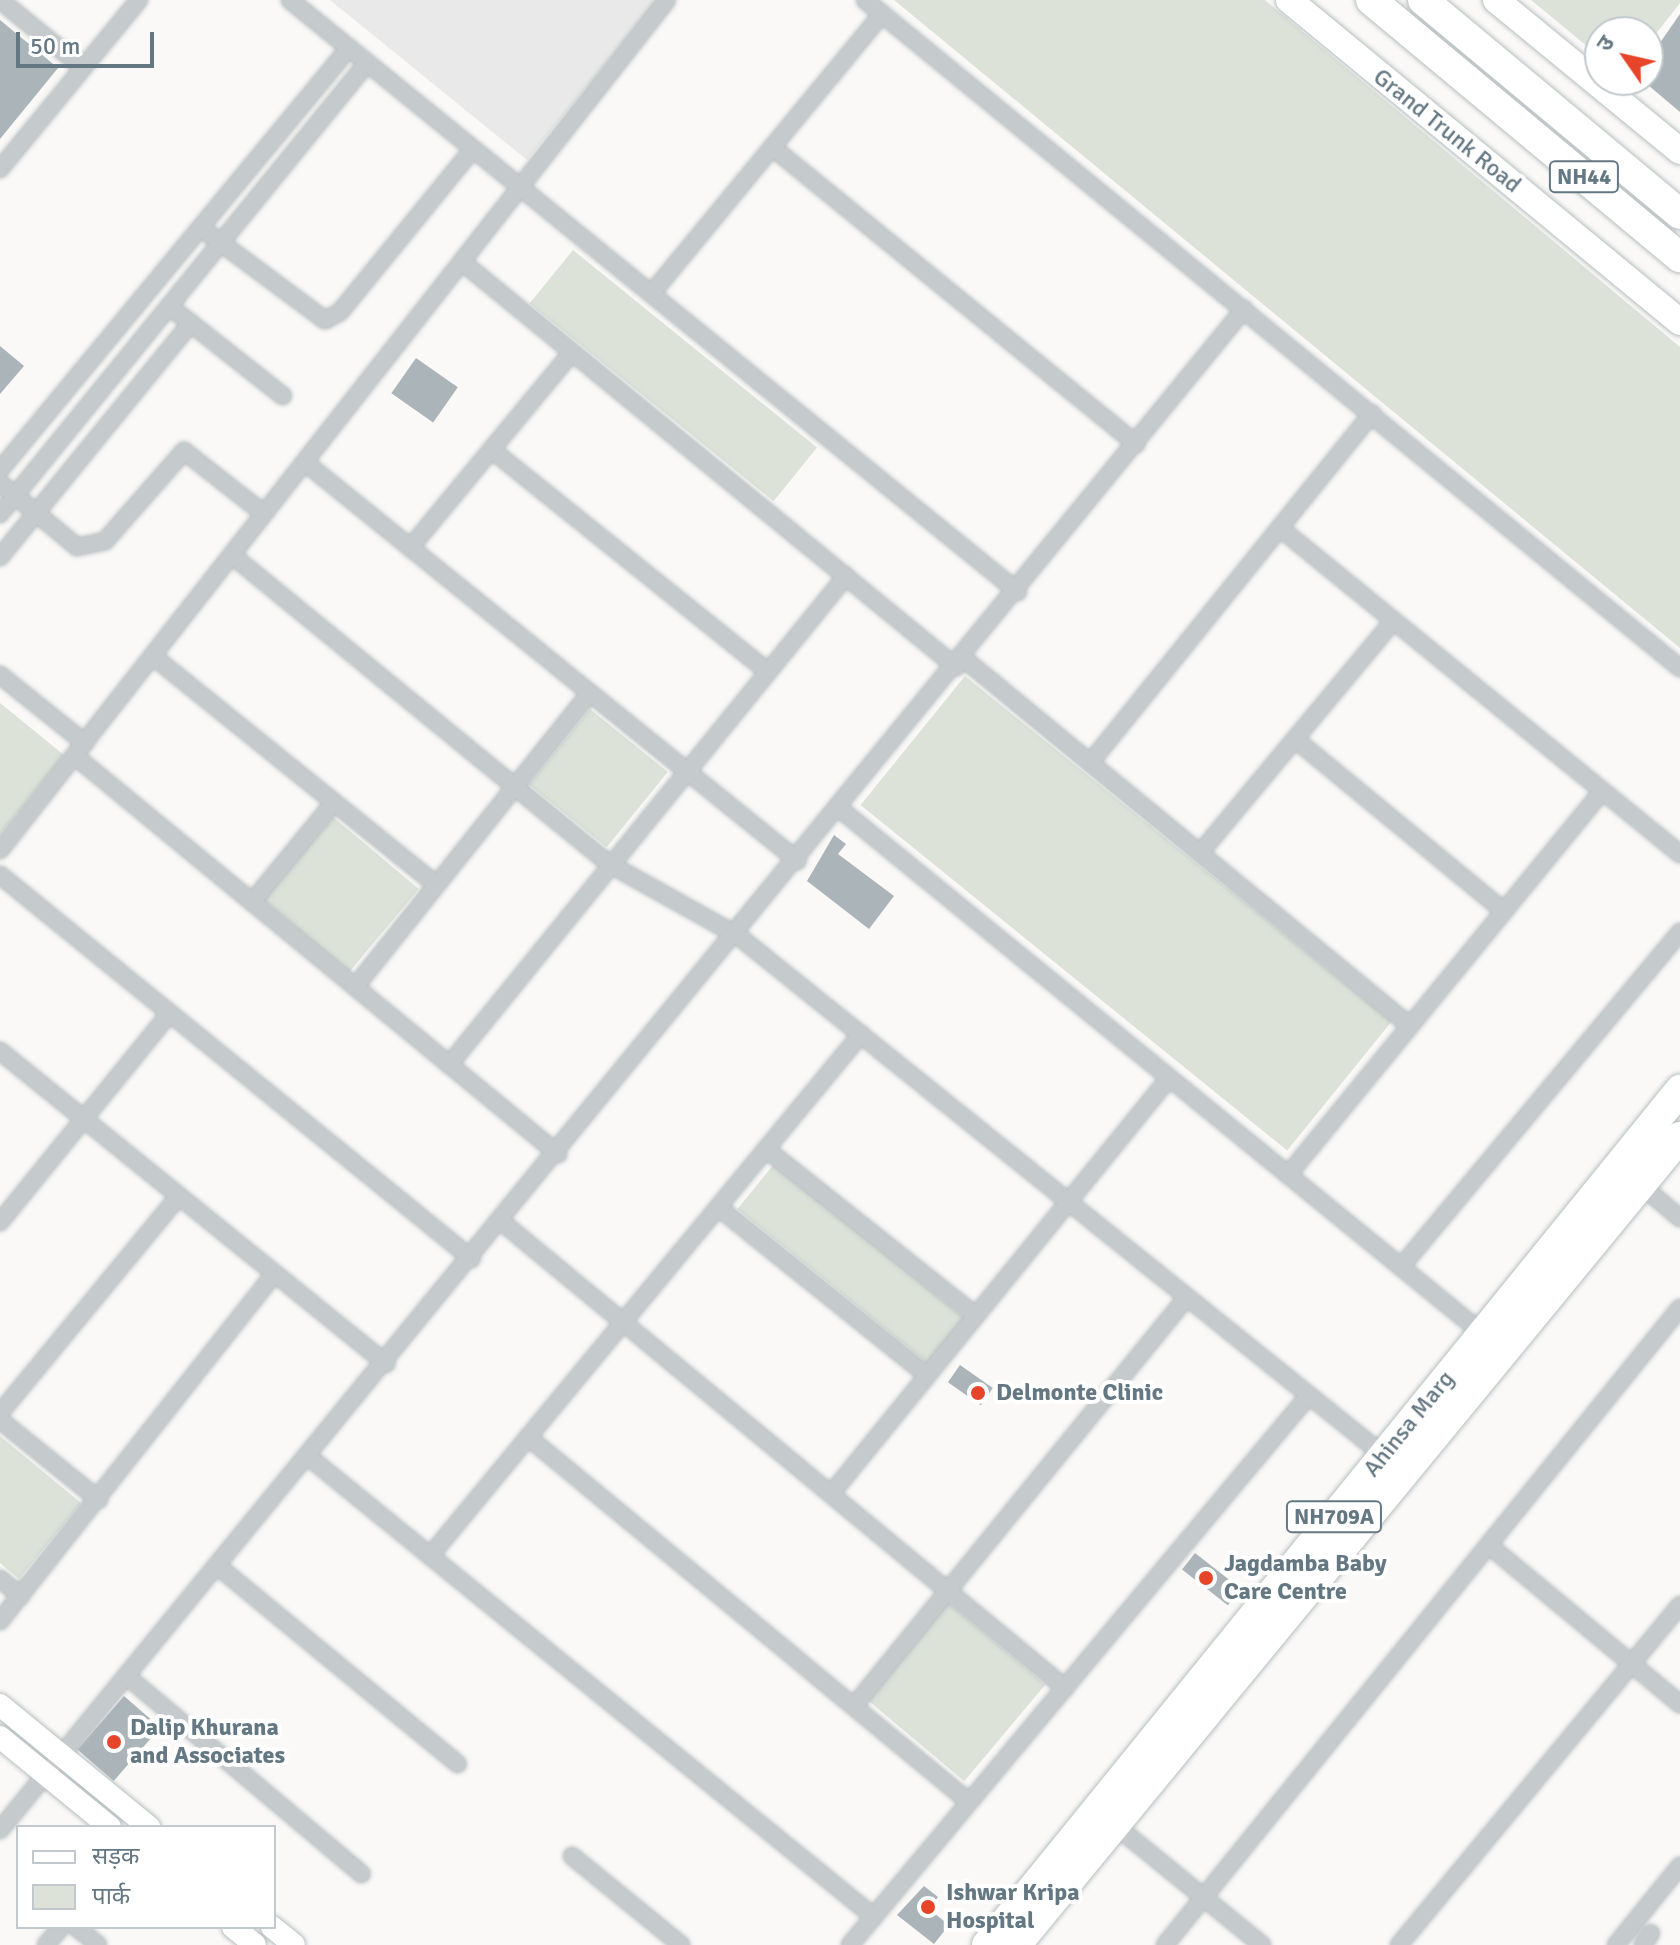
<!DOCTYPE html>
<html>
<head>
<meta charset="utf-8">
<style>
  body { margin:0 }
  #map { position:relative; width:1680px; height:1945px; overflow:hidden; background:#faf9f7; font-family:Signika,"Noto Sans Devanagari",sans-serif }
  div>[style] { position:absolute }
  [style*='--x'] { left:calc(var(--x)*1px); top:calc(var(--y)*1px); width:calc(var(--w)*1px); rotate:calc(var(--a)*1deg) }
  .built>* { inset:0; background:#e8e9e8 }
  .green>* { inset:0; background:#dce2d8; transform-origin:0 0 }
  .building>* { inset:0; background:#aab4b9; transform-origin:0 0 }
  .roads { filter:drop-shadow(0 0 2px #b7bec1) drop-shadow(0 0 2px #b7bec1) }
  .street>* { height:16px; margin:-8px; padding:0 8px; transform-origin:8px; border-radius:8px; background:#c5cacd }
  .secondary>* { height:22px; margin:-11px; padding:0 11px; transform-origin:11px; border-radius:11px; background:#fff }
  .primary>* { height:26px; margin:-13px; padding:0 13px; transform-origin:13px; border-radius:13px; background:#fff }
  .highway>* { height:30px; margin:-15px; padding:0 15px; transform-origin:15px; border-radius:15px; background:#fff }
  .dots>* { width:22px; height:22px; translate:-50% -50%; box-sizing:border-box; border:4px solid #fff; border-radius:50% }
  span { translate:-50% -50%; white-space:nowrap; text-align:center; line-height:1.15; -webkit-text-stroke:8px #fff; paint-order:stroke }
  .shield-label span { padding:2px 6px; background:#fff; border:2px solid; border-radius:6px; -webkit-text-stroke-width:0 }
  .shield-label { font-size:22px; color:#647883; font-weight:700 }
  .street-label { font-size:24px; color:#647883 }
  .poi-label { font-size:24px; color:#647883; font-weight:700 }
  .left { translate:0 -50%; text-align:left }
  .legend { position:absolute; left:16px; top:1825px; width:260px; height:104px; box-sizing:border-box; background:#fff; border:2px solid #c1c9cd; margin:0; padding:10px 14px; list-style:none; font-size:24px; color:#647883 }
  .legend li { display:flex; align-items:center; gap:16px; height:40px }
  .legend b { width:40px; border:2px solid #c1c9cd }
  .north { position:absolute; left:1584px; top:16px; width:80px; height:80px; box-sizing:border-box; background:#fff; border:2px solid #c1c9cd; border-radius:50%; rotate:304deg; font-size:22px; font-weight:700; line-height:32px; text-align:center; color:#647883 }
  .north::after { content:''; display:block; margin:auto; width:28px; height:36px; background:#e7452a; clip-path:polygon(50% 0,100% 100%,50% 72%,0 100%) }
  .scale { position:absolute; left:16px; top:32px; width:138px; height:36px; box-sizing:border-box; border:4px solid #647883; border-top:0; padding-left:10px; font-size:24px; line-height:28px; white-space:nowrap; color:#647883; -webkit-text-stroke:6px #fff; paint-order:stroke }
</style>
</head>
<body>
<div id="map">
  <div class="built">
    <i style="clip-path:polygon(330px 0,657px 0,527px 160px)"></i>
  </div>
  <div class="green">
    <i style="clip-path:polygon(894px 0,1265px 0,1680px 347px,1680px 648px)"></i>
    <i style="clip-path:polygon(1531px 0,1680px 0,1680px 3px,1648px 44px,1648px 32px,1600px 32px,1600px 57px)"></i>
    <i style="left:573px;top:250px;width:314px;height:69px;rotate:39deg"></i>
    <i style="left:965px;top:676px;width:549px;height:166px;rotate:39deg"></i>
    <i style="clip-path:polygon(0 703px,64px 755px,0 834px)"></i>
    <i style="left:590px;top:709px;width:100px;height:97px;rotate:39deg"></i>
    <i style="left:333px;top:817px;width:112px;height:108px;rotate:40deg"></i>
    <i style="left:774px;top:1164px;width:245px;height:58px;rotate:39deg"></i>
    <i style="clip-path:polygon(0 1436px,81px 1503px,19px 1579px,0 1563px)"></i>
    <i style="left:948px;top:1603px;width:127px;height:126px;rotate:40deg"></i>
  </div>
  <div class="building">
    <i style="clip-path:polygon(1680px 14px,1680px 112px,1648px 85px,1648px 60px)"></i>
    <i style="clip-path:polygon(0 20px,58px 68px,0 139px)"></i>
    <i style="clip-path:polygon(0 346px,24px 366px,0 394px)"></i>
    <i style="left:416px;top:358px;width:51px;height:43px;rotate:35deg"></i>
    <i style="clip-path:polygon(834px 835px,846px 844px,838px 854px,894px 896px,869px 929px,807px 881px)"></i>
    <i style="left:960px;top:1365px;width:40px;height:21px;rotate:35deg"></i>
    <i style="left:1195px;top:1553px;width:58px;height:21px;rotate:38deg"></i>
    <i style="left:124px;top:1696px;width:48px;height:71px;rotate:41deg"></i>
    <i style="clip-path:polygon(924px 1886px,938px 1897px,929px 1909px,949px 1925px,934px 1944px,897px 1915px)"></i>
  </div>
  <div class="roads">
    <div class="street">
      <i style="--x:0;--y:0;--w:107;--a:39.3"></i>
      <i style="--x:290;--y:0;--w:938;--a:39.12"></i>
      <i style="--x:865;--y:0;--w:1054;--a:39.34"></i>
      <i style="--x:772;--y:147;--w:470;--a:39.2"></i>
      <i style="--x:0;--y:169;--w:219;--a:-50.6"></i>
      <i style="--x:201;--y:228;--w:154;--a:36.6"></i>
      <i style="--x:325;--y:320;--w:17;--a:-28"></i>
      <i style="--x:340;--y:312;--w:210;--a:-50.8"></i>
      <i style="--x:466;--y:265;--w:634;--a:39.37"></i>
      <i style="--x:652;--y:293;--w:362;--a:-50.5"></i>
      <i style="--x:169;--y:306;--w:145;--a:38.3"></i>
      <i style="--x:492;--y:450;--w:354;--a:38.8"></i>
      <i style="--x:307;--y:464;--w:631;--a:38.96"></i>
      <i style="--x:0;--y:470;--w:548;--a:-50.41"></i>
      <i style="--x:0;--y:483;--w:100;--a:39.7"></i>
      <i style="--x:77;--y:547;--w:29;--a:-12"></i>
      <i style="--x:105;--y:541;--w:120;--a:-48.7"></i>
      <i style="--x:184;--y:451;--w:100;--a:38.1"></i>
      <i style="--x:0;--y:514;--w:581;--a:-50.86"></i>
      <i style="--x:1280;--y:528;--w:516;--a:39.18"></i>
      <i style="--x:410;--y:548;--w:254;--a:-50.4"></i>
      <i style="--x:233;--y:556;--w:488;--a:39.3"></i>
      <i style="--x:611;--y:865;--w:144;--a:29.1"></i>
      <i style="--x:737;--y:935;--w:834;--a:38.82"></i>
      <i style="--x:0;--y:557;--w:302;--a:-50.8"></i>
      <i style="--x:154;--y:657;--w:363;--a:38.9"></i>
      <i style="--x:963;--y:658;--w:579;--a:39.46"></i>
      <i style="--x:0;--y:675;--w:109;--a:38.7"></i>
      <i style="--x:1295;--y:739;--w:271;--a:39.5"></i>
      <i style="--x:75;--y:756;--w:626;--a:39.49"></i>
      <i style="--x:1090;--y:763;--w:449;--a:-51.1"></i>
      <i style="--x:840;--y:809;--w:835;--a:39.22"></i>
      <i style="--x:0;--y:850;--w:1080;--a:-51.88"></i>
      <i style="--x:1200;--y:853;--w:302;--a:-50.2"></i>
      <i style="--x:0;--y:875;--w:608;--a:39.13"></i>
      <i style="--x:252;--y:902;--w:129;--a:-50.6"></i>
      <i style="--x:355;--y:987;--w:376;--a:-51.4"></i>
      <i style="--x:0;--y:1051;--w:497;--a:39"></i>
      <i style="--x:449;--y:1065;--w:630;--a:-50.93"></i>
      <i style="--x:766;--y:1149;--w:268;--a:38.5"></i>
      <i style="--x:1288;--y:1175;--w:496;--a:-50.7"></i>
      <i style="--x:1635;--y:1180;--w:59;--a:40.2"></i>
      <i style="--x:718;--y:1207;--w:268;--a:38.8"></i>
      <i style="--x:0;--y:1222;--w:269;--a:-50.9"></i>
      <i style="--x:502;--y:1222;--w:731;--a:39.61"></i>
      <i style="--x:1401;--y:1267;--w:436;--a:-50.2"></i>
      <i style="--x:0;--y:1413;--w:281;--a:-50.5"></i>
      <i style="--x:0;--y:1420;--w:127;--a:38.9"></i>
      <i style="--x:528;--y:1437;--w:572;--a:39.61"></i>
      <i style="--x:310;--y:1458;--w:727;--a:39.14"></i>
      <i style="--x:831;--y:1494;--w:536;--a:-50.91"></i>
      <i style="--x:1491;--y:1547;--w:246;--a:39.7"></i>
      <i style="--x:430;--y:1556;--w:677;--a:-50.45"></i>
      <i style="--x:220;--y:1568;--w:308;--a:39.5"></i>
      <i style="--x:0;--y:1579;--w:27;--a:39"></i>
      <i style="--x:0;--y:1621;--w:442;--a:-51.7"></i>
      <i style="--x:129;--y:1678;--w:304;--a:40.1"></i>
      <i style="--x:854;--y:1706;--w:527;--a:-50.85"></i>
      <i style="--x:1110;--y:1821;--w:196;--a:39.2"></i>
      <i style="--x:0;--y:1830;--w:1965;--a:-50.72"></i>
      <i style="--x:572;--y:1856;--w:141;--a:39.2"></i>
      <i style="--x:76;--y:1927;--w:28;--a:39"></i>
      <i style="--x:46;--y:1945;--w:23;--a:-50"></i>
      <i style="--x:850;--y:1945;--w:716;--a:-50.15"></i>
      <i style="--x:1165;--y:1945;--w:819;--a:-51.05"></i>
      <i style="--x:1399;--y:1945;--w:441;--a:-50.4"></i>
      <i style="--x:1616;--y:1945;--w:102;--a:-51"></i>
      <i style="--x:1643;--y:1945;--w:14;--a:-56"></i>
    </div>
    <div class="secondary">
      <i style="--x:0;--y:1705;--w:193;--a:39.3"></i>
      <i style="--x:0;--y:1737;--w:142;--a:39.3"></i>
      <i style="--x:233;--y:1927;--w:28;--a:39"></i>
      <i style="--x:272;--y:1927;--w:28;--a:39"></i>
    </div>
    <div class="primary">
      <i style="--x:1289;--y:0;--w:507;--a:39.47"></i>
      <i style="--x:1496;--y:0;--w:238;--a:39.4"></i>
    </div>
    <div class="highway">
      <i style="--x:1371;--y:0;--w:402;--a:39.8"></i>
      <i style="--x:1423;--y:0;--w:334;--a:39.8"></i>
      <i style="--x:987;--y:1945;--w:1101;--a:-50.97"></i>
      <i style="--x:1016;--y:1945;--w:1046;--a:-50.59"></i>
    </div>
  </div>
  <div class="dots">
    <i style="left:978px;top:1393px;background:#e7452a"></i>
    <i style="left:1206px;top:1578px;background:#e7452a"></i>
    <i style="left:114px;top:1742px;background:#e7452a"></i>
    <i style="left:928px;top:1907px;background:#e7452a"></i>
  </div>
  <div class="shield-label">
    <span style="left:1584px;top:177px">NH44</span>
    <span style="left:1334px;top:1517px">NH709A</span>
  </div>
  <div class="street-label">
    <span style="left:1447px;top:131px;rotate:39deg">Grand Trunk Road</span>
    <span style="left:1409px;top:1424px;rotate:-51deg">Ahinsa Marg</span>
  </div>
  <div class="poi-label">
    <span class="left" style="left:996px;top:1393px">Delmonte Clinic</span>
    <span class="left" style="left:1224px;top:1578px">Jagdamba Baby<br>Care Centre</span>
    <span class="left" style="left:130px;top:1742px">Dalip Khurana<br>and Associates</span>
    <span class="left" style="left:946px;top:1907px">Ishwar Kripa<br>Hospital</span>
  </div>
  <ul class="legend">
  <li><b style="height:10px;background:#fff"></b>सड़क</li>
  <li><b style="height:22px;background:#dce2d8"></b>पार्क</li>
  </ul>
  <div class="north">उ</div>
  <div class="scale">50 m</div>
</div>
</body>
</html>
